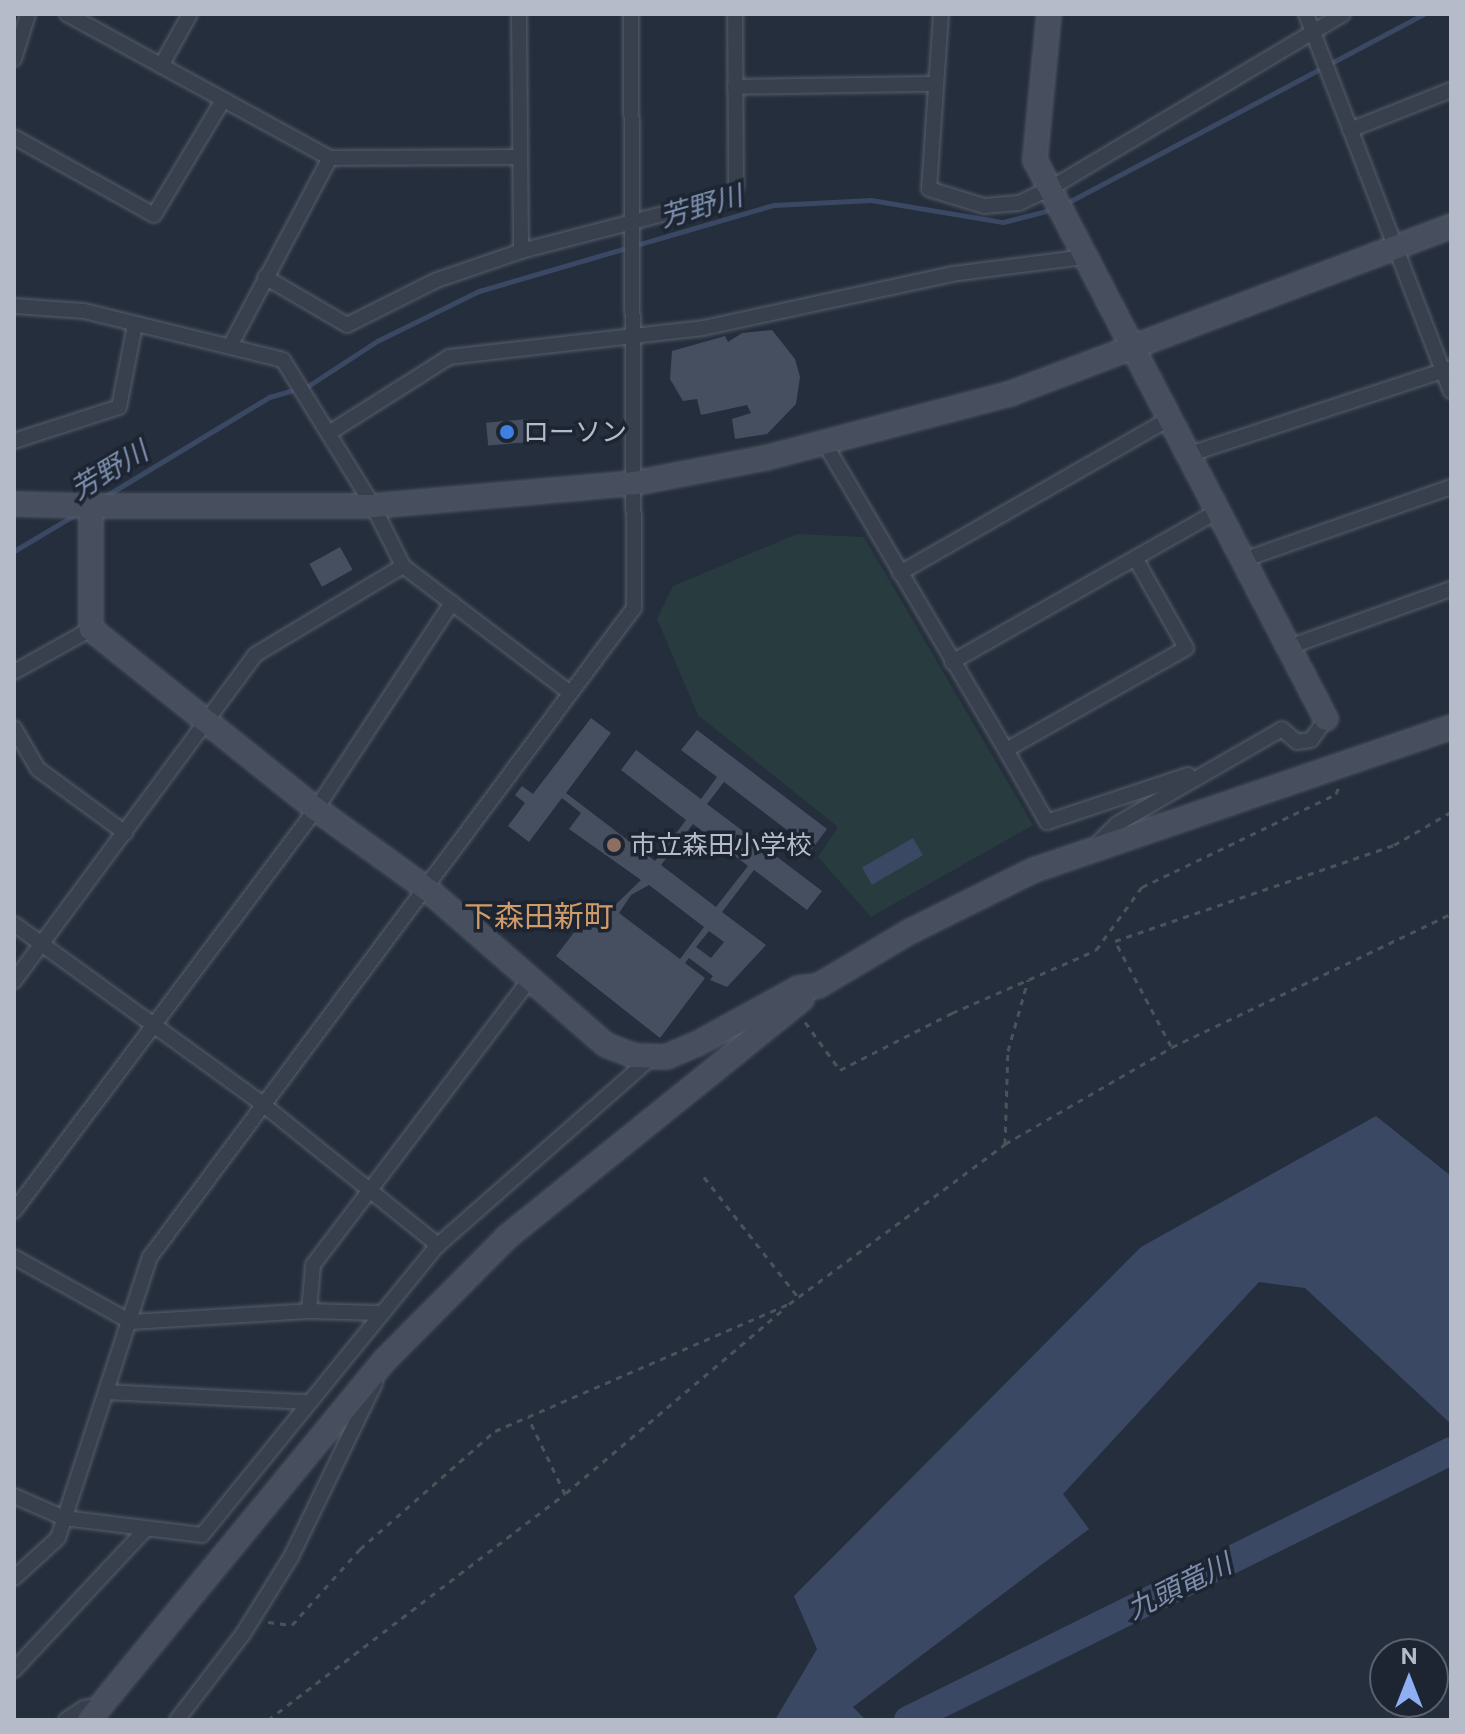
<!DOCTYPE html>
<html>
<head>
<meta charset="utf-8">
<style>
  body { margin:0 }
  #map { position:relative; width:1465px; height:1734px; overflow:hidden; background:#252e3c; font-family:"Public Sans","Noto Sans JP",sans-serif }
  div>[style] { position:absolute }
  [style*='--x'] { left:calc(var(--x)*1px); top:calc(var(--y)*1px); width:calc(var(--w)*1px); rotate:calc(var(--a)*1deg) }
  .green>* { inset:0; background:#283b3e }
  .water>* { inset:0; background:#3a4863; transform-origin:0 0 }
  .stream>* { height:5px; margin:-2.5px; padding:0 2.5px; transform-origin:2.5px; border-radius:2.5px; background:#3a4863 }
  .river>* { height:28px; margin:-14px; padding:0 14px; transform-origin:14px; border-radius:14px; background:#3a4863 }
  .building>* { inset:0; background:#464f60; transform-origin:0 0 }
  .path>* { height:3px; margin-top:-1.5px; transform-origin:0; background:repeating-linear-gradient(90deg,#45565b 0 6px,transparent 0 12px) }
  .roads { filter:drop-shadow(0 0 2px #575e6b) drop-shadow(0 0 2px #575e6b) }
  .street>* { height:14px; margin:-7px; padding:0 7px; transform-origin:7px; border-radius:7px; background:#39404d }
  .secondary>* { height:22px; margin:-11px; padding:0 11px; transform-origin:11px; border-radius:11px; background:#474f5f }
  .dots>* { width:22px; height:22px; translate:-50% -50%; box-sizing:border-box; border:4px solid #1e2532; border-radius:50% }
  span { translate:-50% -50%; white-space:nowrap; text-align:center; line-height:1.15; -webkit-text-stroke:7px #1e2532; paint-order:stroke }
  .poi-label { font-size:26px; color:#b5bbc8 }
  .left { translate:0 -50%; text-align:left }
  .water-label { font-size:28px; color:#7d8fae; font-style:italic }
  .quarter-label { font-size:30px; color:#cf9b68 }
  .frame { position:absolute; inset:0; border:16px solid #b5bbc8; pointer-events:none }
  .north { position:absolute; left:1369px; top:1638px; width:80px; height:80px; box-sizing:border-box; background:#1e2532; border:2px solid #5a616e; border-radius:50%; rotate:0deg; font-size:22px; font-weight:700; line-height:32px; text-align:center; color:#b5bbc8 }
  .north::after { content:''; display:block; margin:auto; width:28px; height:36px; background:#8faff3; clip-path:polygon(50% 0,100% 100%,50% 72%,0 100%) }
</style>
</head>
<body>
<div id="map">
  <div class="green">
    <i style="clip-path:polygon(797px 534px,864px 537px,1033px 825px,871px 917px,818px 857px,838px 827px,698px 715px,657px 619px,673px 586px)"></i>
  </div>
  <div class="water">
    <i style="left:913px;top:838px;width:20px;height:59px;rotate:60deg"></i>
    <i style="clip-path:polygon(1376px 1116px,1451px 1176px,1451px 1424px,1305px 1288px,1259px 1282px,1063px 1494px,1089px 1529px,853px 1707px,866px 1720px,775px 1720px,817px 1649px,794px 1596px,1141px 1247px)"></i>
  </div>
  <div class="stream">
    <i style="--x:1063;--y:205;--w:408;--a:-27.9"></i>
    <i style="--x:104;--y:497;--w:193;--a:-31.2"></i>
    <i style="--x:269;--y:397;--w:41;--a:-15.8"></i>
    <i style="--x:308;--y:386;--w:82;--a:-33.1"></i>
    <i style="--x:377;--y:341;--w:114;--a:-26.1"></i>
    <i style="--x:479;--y:291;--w:307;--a:-16.3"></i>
    <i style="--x:774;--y:205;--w:97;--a:-3"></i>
    <i style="--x:871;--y:200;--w:134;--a:9.5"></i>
    <i style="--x:1003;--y:222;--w:53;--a:-14.3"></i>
    <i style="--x:14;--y:551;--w:74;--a:-30.7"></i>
  </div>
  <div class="river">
    <i style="--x:908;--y:1720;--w:606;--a:-26.35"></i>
  </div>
  <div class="building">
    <i style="clip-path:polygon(772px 330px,795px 359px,800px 377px,796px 404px,767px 434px,735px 439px,732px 419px,751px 413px,747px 405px,701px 415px,697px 399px,683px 401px,670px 379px,672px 351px,725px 336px,728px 342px,742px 333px)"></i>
    <i style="left:528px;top:419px;width:23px;height:42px;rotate:85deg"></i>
    <i style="left:340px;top:547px;width:26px;height:35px;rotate:61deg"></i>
    <i style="clip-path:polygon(evenodd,591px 718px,611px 733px,566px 793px,655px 861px,686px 820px,621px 770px,636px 750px,701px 799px,717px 777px,681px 750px,697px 730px,827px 829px,812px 849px,724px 782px,707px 804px,822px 891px,807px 910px,754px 870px,722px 912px,766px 945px,727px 987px,710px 980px,713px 976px,689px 958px,685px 963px,705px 978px,660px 1038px,556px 956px,598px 901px,610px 910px,641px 880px,569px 829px,581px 813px,562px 798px,529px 842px,508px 826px,525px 803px,515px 795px,522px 786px,533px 794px,591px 718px,693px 824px,748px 866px,716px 907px,661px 865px,693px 824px,591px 718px,649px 885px,704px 927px,680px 959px,619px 913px,631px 895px,649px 885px,591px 718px,709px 931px,724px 942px,711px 958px,696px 947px,709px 931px)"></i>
  </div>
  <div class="path">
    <i style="--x:805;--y:1022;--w:59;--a:53.9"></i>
    <i style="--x:840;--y:1070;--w:126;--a:-27"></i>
    <i style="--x:952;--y:1013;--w:157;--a:-23.6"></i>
    <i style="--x:1096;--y:950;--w:78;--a:-53.9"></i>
    <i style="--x:1142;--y:887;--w:215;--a:-25.6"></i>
    <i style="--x:1336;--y:794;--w:9;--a:-69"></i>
    <i style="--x:1171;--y:1046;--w:119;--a:-118.1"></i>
    <i style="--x:1115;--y:941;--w:295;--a:-19"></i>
    <i style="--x:1394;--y:845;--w:66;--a:-30.1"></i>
    <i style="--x:1005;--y:1144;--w:193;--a:-30.1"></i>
    <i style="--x:1172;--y:1047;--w:309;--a:-25.5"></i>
    <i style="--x:704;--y:1177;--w:152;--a:51.9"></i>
    <i style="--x:566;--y:1493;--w:288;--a:-40.2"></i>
    <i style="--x:268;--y:1622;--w:24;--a:7"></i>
    <i style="--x:292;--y:1625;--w:102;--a:-48.2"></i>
    <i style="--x:360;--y:1549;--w:179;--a:-41.2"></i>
    <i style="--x:495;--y:1431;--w:320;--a:-23.4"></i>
    <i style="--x:789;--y:1304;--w:269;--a:-36.5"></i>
    <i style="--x:1005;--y:1144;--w:93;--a:-88.2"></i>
    <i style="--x:1008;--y:1051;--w:74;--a:-74.3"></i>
    <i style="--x:268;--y:1720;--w:373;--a:-37.3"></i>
    <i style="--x:565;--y:1494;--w:85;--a:-115.7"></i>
  </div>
  <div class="roads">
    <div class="street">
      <i style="--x:67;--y:14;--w:300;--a:28.7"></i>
      <i style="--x:330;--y:158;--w:189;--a:-0.3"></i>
      <i style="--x:519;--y:14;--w:237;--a:89.5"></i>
      <i style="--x:941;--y:14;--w:175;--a:93.9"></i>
      <i style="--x:929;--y:189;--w:58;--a:17.2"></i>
      <i style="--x:984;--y:206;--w:35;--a:-5"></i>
      <i style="--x:1019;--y:203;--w:35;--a:-25"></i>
      <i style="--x:1051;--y:188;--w:340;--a:-30.8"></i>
      <i style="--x:1306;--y:14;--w:404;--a:69"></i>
      <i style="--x:14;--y:59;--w:47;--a:-72.7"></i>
      <i style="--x:161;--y:66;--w:60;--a:-60.9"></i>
      <i style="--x:735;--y:87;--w:200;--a:-0.9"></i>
      <i style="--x:1350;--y:130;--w:109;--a:-21.6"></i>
      <i style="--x:14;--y:137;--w:160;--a:29.1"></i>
      <i style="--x:154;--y:215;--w:134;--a:-59"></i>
      <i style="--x:265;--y:277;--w:95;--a:30.3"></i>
      <i style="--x:347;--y:325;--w:101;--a:-26.6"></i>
      <i style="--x:437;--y:280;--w:89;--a:-19"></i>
      <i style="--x:521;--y:251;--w:214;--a:-14.6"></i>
      <i style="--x:728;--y:197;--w:14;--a:-54"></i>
      <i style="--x:736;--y:186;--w:172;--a:-90.3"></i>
      <i style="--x:14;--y:306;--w:70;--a:4.1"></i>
      <i style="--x:84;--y:311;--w:205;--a:13.8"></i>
      <i style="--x:283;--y:360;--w:172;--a:58.3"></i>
      <i style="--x:373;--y:506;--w:67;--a:63.4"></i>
      <i style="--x:403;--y:566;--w:208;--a:37.2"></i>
      <i style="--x:230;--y:346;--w:213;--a:-62"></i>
      <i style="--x:329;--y:433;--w:142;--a:-32.3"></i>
      <i style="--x:449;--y:357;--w:256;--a:-6.5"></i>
      <i style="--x:703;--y:328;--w:255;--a:-12.2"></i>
      <i style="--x:952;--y:274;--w:134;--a:-7.3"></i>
      <i style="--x:14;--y:441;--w:110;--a:-17.9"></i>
      <i style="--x:119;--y:407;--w:84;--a:-79"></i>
      <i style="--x:825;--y:444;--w:356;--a:59.4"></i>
      <i style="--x:1006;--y:750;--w:207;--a:-29.5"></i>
      <i style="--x:1186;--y:648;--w:103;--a:-119.5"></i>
      <i style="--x:1187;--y:455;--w:278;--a:-18.2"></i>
      <i style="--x:1240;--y:561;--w:224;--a:-19.3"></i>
      <i style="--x:900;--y:573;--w:308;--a:-29.8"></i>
      <i style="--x:1286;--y:648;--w:175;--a:-19.7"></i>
      <i style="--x:952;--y:662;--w:304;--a:-29.6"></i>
      <i style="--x:14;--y:672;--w:88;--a:-29.2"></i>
      <i style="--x:14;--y:728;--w:48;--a:59.7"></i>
      <i style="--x:38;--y:769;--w:108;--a:36.3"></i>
      <i style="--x:1006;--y:750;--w:83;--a:60.3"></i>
      <i style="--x:1047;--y:822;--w:149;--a:-18.4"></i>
      <i style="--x:1095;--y:846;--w:31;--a:-45"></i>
      <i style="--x:1117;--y:824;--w:190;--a:-29.9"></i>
      <i style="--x:1282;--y:729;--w:20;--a:41"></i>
      <i style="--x:1297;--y:742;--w:14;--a:-8"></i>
      <i style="--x:1311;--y:740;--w:26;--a:-54"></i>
      <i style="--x:14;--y:924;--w:310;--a:35.9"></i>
      <i style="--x:265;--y:1106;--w:222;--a:38.8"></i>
      <i style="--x:14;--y:981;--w:405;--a:-53.5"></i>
      <i style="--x:255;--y:655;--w:173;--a:-31"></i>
      <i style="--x:14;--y:1211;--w:503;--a:-53.08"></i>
      <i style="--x:316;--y:809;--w:247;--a:-56.6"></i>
      <i style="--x:14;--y:1257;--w:134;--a:29.1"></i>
      <i style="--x:131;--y:1322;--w:178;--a:-3.5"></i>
      <i style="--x:309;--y:1311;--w:69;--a:1.7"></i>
      <i style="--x:309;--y:1311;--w:46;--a:-85"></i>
      <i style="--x:313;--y:1265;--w:359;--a:-52.8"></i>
      <i style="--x:108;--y:1392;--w:198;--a:2.9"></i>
      <i style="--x:14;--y:1496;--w:55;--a:23.7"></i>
      <i style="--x:64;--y:1518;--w:139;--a:7"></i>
      <i style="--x:202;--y:1535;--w:374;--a:-50.9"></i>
      <i style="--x:438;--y:1245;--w:282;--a:-41.3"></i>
      <i style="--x:14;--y:1578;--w:59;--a:-42.3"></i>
      <i style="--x:58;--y:1538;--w:296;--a:-71.9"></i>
      <i style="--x:150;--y:1257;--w:810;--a:-53.29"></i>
      <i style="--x:634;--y:608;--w:594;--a:-90.29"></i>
      <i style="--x:14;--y:1670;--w:190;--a:-46.9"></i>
      <i style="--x:66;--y:1720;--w:22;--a:-34"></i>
      <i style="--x:84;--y:1708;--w:18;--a:-9"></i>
      <i style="--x:177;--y:1720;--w:108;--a:-52.5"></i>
      <i style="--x:243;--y:1634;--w:91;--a:-58.1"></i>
      <i style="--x:291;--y:1557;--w:193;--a:-64.2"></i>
    </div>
    <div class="secondary">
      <i style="--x:1049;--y:14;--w:147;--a:95.5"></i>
      <i style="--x:1035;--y:160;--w:630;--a:62.5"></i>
      <i style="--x:14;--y:504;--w:77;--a:1.5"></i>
      <i style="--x:91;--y:506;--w:123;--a:90"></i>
      <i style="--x:91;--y:629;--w:288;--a:38.7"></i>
      <i style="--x:316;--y:809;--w:137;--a:35.8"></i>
      <i style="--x:427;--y:889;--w:237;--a:41.1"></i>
      <i style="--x:606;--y:1045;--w:30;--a:21"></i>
      <i style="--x:634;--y:1056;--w:32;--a:2"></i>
      <i style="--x:666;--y:1057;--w:34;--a:-23"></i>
      <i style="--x:697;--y:1044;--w:116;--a:-28.8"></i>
      <i style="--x:799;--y:988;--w:19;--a:-6"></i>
      <i style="--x:818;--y:986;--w:106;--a:-30.7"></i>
      <i style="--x:909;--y:932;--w:140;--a:-26.4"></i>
      <i style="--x:1034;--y:870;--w:441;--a:-18.9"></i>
      <i style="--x:91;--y:506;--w:282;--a:0"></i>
      <i style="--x:373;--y:506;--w:263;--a:-5"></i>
      <i style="--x:635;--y:483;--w:132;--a:-10.9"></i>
      <i style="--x:765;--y:458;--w:255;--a:-14.7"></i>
      <i style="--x:1012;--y:393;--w:470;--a:-20.8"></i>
      <i style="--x:89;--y:1720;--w:466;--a:-50.6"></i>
      <i style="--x:385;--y:1360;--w:173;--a:-45.2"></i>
      <i style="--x:507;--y:1237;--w:379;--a:-38.9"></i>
    </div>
  </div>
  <div class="dots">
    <i style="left:507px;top:432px;background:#3f7fe0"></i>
    <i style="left:614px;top:845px;background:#8d6e63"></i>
  </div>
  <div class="poi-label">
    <span class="left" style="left:523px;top:432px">ローソン</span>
    <span class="left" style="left:630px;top:845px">市立森田小学校</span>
  </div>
  <div class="water-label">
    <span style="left:701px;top:206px;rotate:-16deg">芳野川</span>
    <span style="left:109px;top:470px;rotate:-31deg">芳野川</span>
    <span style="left:1179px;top:1586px;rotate:-26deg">九頭竜川</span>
  </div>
  <div class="quarter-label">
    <span style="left:539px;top:916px">下森田新町</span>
  </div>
  <div class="frame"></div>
  <div class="north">N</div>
</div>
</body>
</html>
